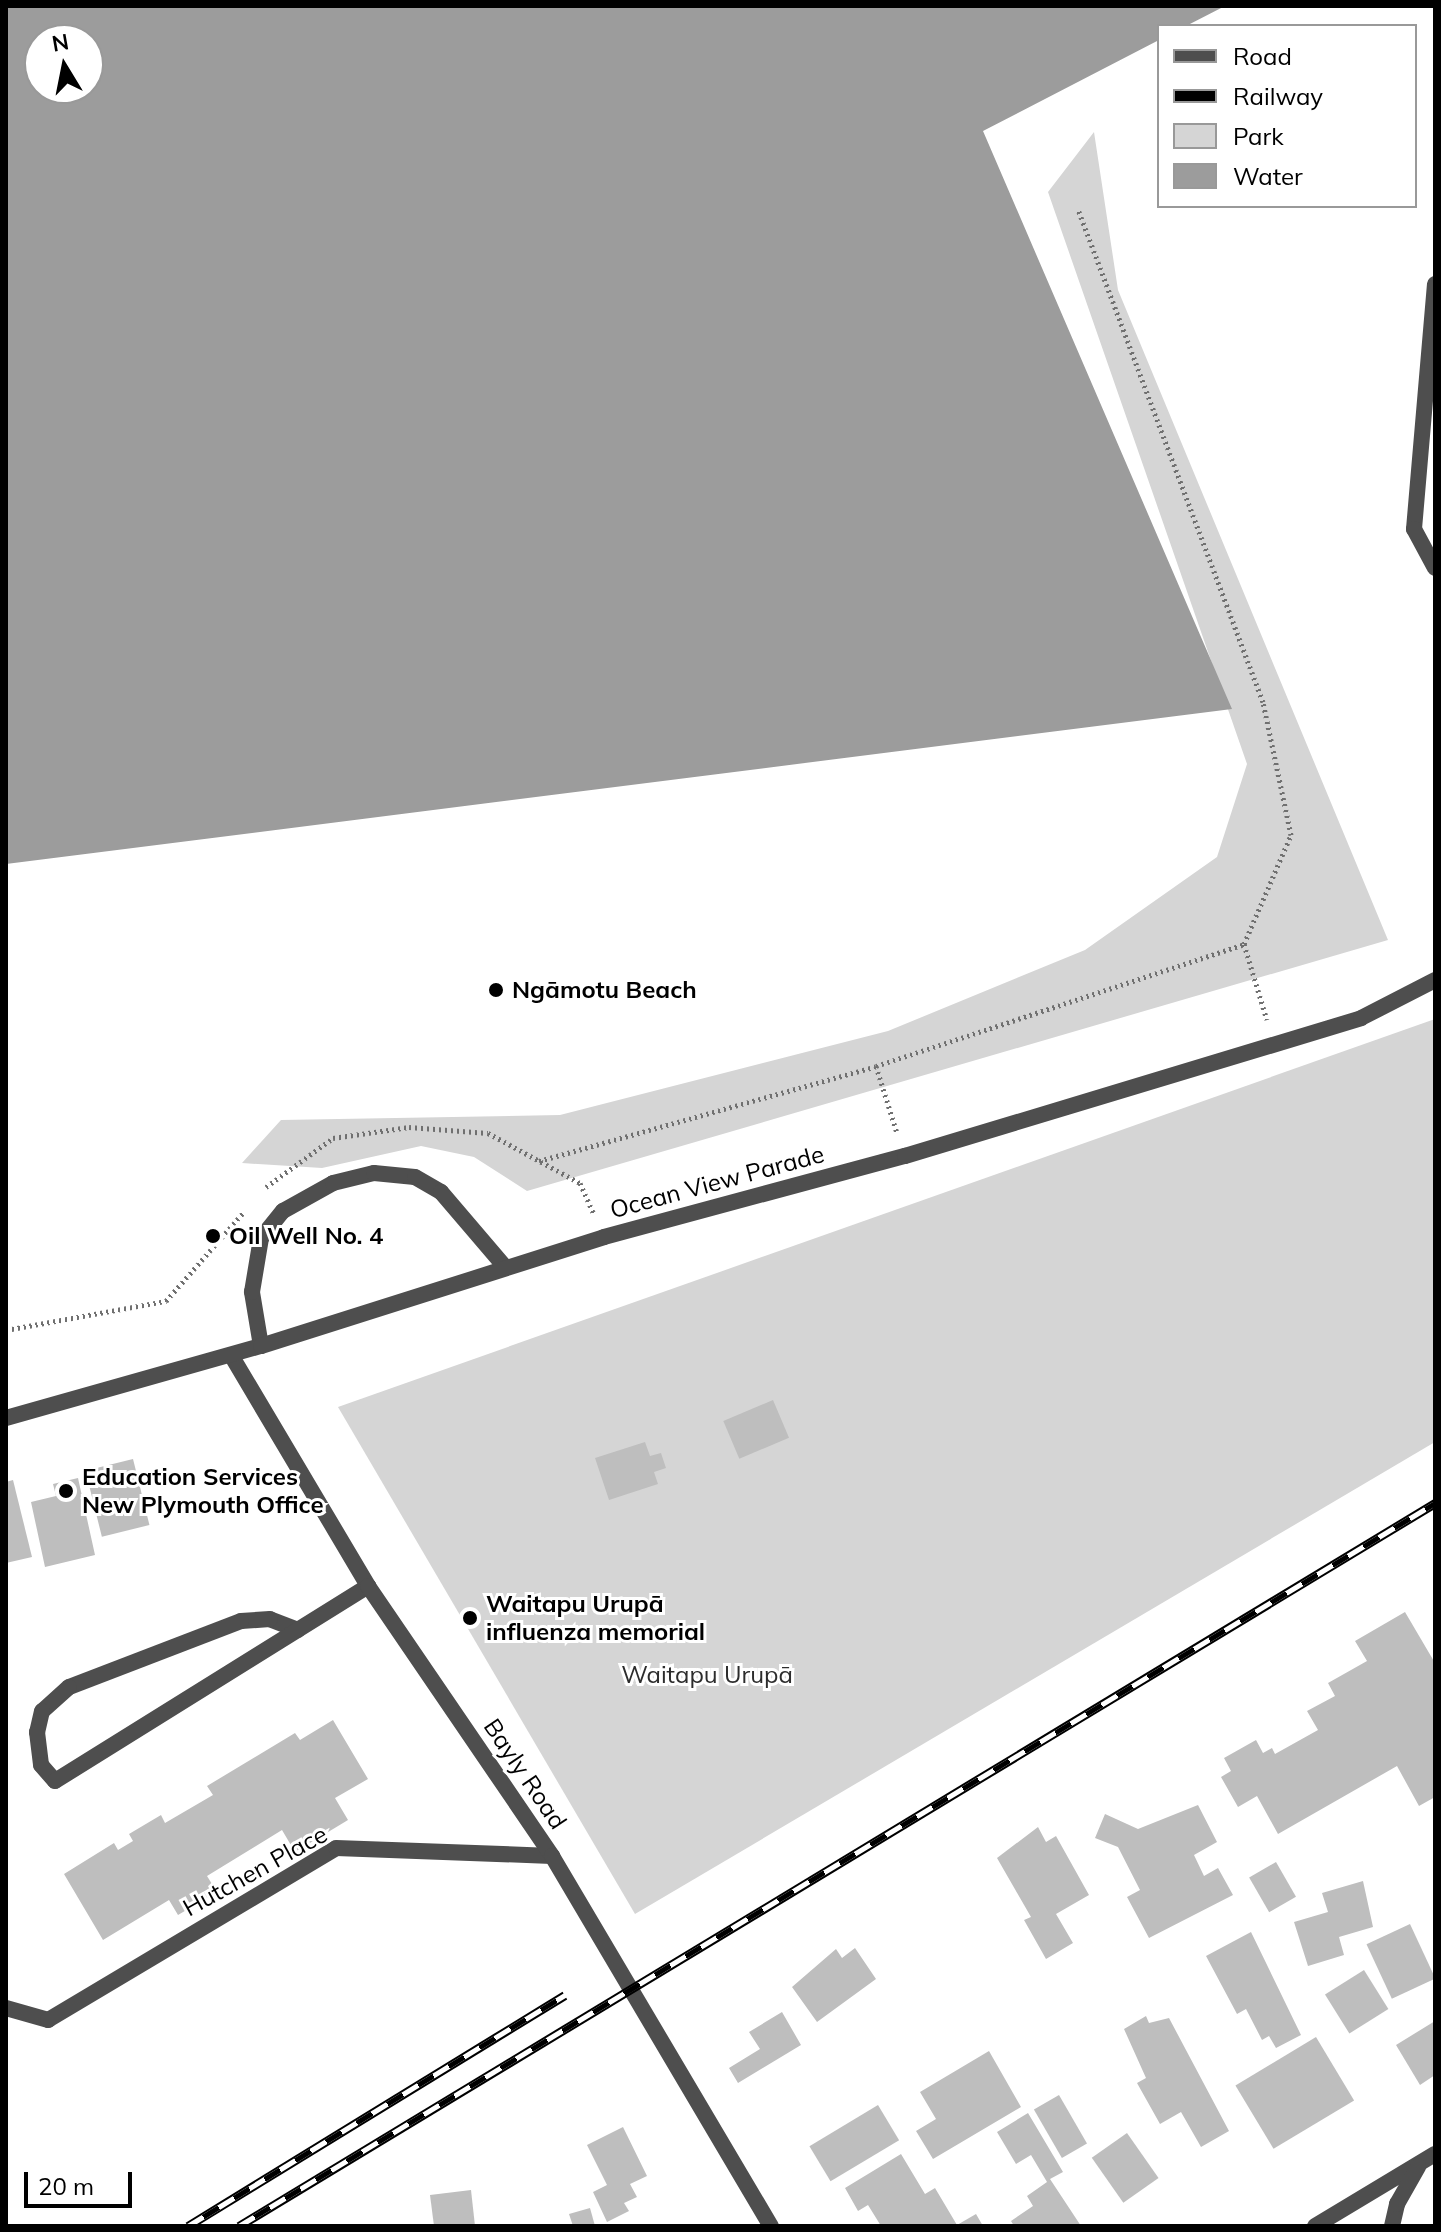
<!DOCTYPE html>
<html>
<head>
<meta charset="utf-8">
<style>
  body { margin:0 }
  #map { position:relative; width:1441px; height:2232px; overflow:hidden; background:#fff; font-family:Mulish,sans-serif }
  div>[style] { position:absolute }
  [style*='--x'] { left:calc(var(--x)*1px); top:calc(var(--y)*1px); width:calc(var(--w)*1px); rotate:calc(var(--a)*1deg) }
  .green>* { inset:0; background:#d5d5d5 }
  .water>* { inset:0; background:#9c9c9c }
  .building>* { inset:0; background:#bebebe; transform-origin:0 0 }
  .path>* { height:5px; margin-top:-2.5px; transform-origin:0; background:repeating-linear-gradient(90deg,#707070 0 2px,transparent 0 6px) }
  .lane>* { height:16px; margin:-8px; padding:0 8px; transform-origin:8px; border-radius:8px; background:#4e4e4e }
  .street>* { height:16px; margin:-8px; padding:0 8px; transform-origin:8px; border-radius:8px; background:#4e4e4e }
  .rail>* { height:9px; margin-top:-4.5px; transform-origin:0; background:repeating-linear-gradient(90deg,#fff 0 18px,#000 0 36px); box-sizing:border-box; border-block:2px solid #000 }
  .dots>* { width:22px; height:22px; translate:-50% -50%; box-sizing:border-box; border:4px solid #fff; border-radius:50% }
  span { translate:-50% -50%; white-space:nowrap; text-align:center; line-height:1.15; -webkit-text-stroke:6px #fff; paint-order:stroke }
  .poi-label { font-size:24px; color:#000; font-weight:700 }
  .left { translate:0 -50%; text-align:left }
  .street-label { font-size:24px; color:#000 }
  .park-label { font-size:24px; color:#2c2c2c }
  .frame { position:absolute; inset:0; border:8px solid #000; pointer-events:none }
  .legend { position:absolute; left:1157px; top:24px; width:260px; height:184px; box-sizing:border-box; background:#fff; border:2px solid #999; margin:0; padding:10px 14px; list-style:none; font-size:24px; color:#000 }
  .legend li { display:flex; align-items:center; gap:16px; height:40px }
  .legend b { width:40px; border:2px solid #999 }
  .north { position:absolute; left:24px; top:24px; width:80px; height:80px; box-sizing:border-box; background:#fff; border:2px solid #999; border-radius:50%; rotate:350deg; font-size:22px; font-weight:700; line-height:32px; text-align:center; color:#000 }
  .north::after { content:''; display:block; margin:auto; width:28px; height:36px; background:#000; clip-path:polygon(50% 0,100% 100%,50% 72%,0 100%) }
  .scale { position:absolute; left:24px; top:2172px; width:108px; height:36px; box-sizing:border-box; border:4px solid #000; border-top:0; padding-left:10px; font-size:24px; line-height:28px; white-space:nowrap; color:#000; -webkit-text-stroke:6px #fff; paint-order:stroke }
</style>
</head>
<body>
<div id="map">
  <div class="green">
    <i style="clip-path:polygon(1094px 132px,1118px 290px,1388px 940px,527px 1191px,474px 1157px,421px 1146px,322px 1168px,242px 1163px,281px 1120px,560px 1115px,888px 1031px,1085px 950px,1217px 857px,1247px 764px,1048px 192px)"></i>
    <i style="clip-path:polygon(1435px 1019px,1435px 1442px,635px 1914px,338px 1407px)"></i>
  </div>
  <div class="water">
    <i style="clip-path:polygon(evenodd,6px 6px,1225px 6px,1186px 26px,1159px 26px,1159px 40px,983px 131px,1232px 709px,6px 864px,6px 6px,40px 40px,88px 40px,88px 88px,40px 88px,40px 40px)"></i>
  </div>
  <div class="building">
    <i style="left:773px;top:1400px;width:41px;height:54px;rotate:67deg"></i>
    <i style="clip-path:polygon(645px 1442px,650px 1456px,661px 1453px,666px 1468px,654px 1472px,658px 1484px,609px 1500px,595px 1458px)"></i>
    <i style="left:133px;top:1459px;width:68px;height:49px;rotate:76deg"></i>
    <i style="clip-path:polygon(78px 1478px,95px 1555px,45px 1567px,31px 1502px,56px 1496px,53px 1484px)"></i>
    <i style="clip-path:polygon(13px 1480px,32px 1557px,6px 1563px,6px 1482px)"></i>
    <i style="clip-path:polygon(1405px 1612px,1435px 1663px,1435px 1797px,1419px 1806px,1397px 1766px,1278px 1834px,1257px 1796px,1238px 1807px,1221px 1777px,1231px 1771px,1224px 1758px,1256px 1740px,1263px 1753px,1272px 1748px,1275px 1754px,1318px 1730px,1307px 1711px,1335px 1696px,1328px 1683px,1367px 1661px,1355px 1641px)"></i>
    <i style="clip-path:polygon(333px 1720px,368px 1779px,335px 1798px,348px 1820px,295px 1852px,282px 1830px,207px 1876px,217px 1892px,178px 1915px,169px 1900px,103px 1940px,64px 1874px,114px 1843px,118px 1850px,133px 1841px,129px 1834px,161px 1815px,165px 1823px,213px 1795px,207px 1786px,295px 1733px,300px 1740px)"></i>
    <i style="clip-path:polygon(1198px 1805px,1217px 1842px,1194px 1855px,1204px 1876px,1218px 1868px,1233px 1895px,1149px 1938px,1127px 1897px,1140px 1890px,1118px 1847px,1095px 1838px,1105px 1814px,1138px 1829px)"></i>
    <i style="clip-path:polygon(1038px 1827px,1046px 1842px,1056px 1836px,1089px 1895px,1056px 1914px,1073px 1943px,1046px 1959px,1024px 1920px,1031px 1917px,997px 1858px)"></i>
    <i style="left:1276px;top:1862px;width:40px;height:31px;rotate:60deg"></i>
    <i style="clip-path:polygon(1363px 1881px,1373px 1927px,1339px 1937px,1344px 1955px,1308px 1966px,1294px 1922px,1328px 1912px,1322px 1893px)"></i>
    <i style="left:1410px;top:1924px;width:60px;height:48px;rotate:65deg"></i>
    <i style="clip-path:polygon(1251px 1932px,1301px 2035px,1276px 2048px,1269px 2036px,1262px 2040px,1246px 2009px,1237px 2014px,1206px 1956px)"></i>
    <i style="clip-path:polygon(855px 1948px,876px 1979px,817px 2022px,792px 1987px,836px 1949px,842px 1958px)"></i>
    <i style="left:1364px;top:1970px;width:46px;height:46px;rotate:58deg"></i>
    <i style="clip-path:polygon(782px 2012px,801px 2045px,738px 2083px,729px 2068px,760px 2049px,749px 2032px)"></i>
    <i style="clip-path:polygon(1146px 2016px,1149px 2023px,1169px 2018px,1229px 2131px,1201px 2147px,1181px 2112px,1160px 2124px,1137px 2083px,1146px 2078px,1124px 2029px)"></i>
    <i style="clip-path:polygon(1435px 2021px,1435px 2075px,1420px 2085px,1396px 2045px)"></i>
    <i style="left:1316px;top:2037px;width:74px;height:94px;rotate:59deg"></i>
    <i style="clip-path:polygon(989px 2051px,1021px 2107px,933px 2159px,916px 2131px,936px 2119px,920px 2092px)"></i>
    <i style="left:1059px;top:2095px;width:56px;height:29px;rotate:60deg"></i>
    <i style="left:878px;top:2105px;width:41px;height:80px;rotate:59deg"></i>
    <i style="clip-path:polygon(1028px 2113px,1063px 2172px,1050px 2179px,1081px 2226px,1014px 2226px,1011px 2221px,1033px 2206px,1027px 2196px,1047px 2182px,1031px 2155px,1016px 2164px,997px 2132px)"></i>
    <i style="clip-path:polygon(623px 2127px,647px 2176px,630px 2184px,637px 2197px,624px 2203px,629px 2211px,607px 2222px,593px 2192px,607px 2185px,587px 2145px)"></i>
    <i style="left:1127px;top:2133px;width:55px;height:43px;rotate:55deg"></i>
    <i style="clip-path:polygon(901px 2154px,925px 2194px,935px 2188px,957px 2225px,976px 2214px,983px 2226px,881px 2226px,868px 2205px,858px 2211px,845px 2188px)"></i>
    <i style="clip-path:polygon(471px 2190px,475px 2226px,434px 2226px,430px 2195px)"></i>
    <i style="clip-path:polygon(590px 2208px,595px 2226px,573px 2226px,569px 2214px)"></i>
  </div>
  <div class="path">
    <i style="--x:1244;--y:944;--w:79;--a:73.2"></i>
    <i style="--x:876;--y:1066;--w:70;--a:72.6"></i>
    <i style="--x:539;--y:1161;--w:350;--a:-15.7"></i>
    <i style="--x:876;--y:1066;--w:388;--a:-18.3"></i>
    <i style="--x:1244;--y:944;--w:119;--a:-66.7"></i>
    <i style="--x:1291;--y:835;--w:136;--a:-101.9"></i>
    <i style="--x:1263;--y:702;--w:527;--a:-110.57"></i>
    <i style="--x:266;--y:1187;--w:83;--a:-36.2"></i>
    <i style="--x:333;--y:1138;--w:77;--a:-8.2"></i>
    <i style="--x:409;--y:1127;--w:79;--a:4.3"></i>
    <i style="--x:488;--y:1133;--w:105;--a:28.5"></i>
    <i style="--x:580;--y:1183;--w:34;--a:66"></i>
    <i style="--x:6;--y:1330;--w:163;--a:-10.3"></i>
    <i style="--x:166;--y:1301;--w:117;--a:-48.8"></i>
  </div>
  <div class="lane">
    <i style="--x:1435;--y:284;--w:246;--a:94.9"></i>
    <i style="--x:1414;--y:529;--w:44;--a:61.7"></i>
    <i style="--x:261;--y:1346;--w:55;--a:-99.5"></i>
    <i style="--x:252;--y:1292;--w:55;--a:-80.5"></i>
    <i style="--x:261;--y:1238;--w:35;--a:-51"></i>
    <i style="--x:283;--y:1211;--w:57;--a:-29.2"></i>
    <i style="--x:333;--y:1183;--w:42;--a:-13.7"></i>
    <i style="--x:374;--y:1173;--w:41;--a:5.6"></i>
    <i style="--x:415;--y:1177;--w:30;--a:30"></i>
    <i style="--x:441;--y:1192;--w:99;--a:49.5"></i>
    <i style="--x:298;--y:1630;--w:30;--a:-159"></i>
    <i style="--x:270;--y:1619;--w:29;--a:176"></i>
    <i style="--x:241;--y:1621;--w:184;--a:159"></i>
    <i style="--x:69;--y:1687;--w:36;--a:138"></i>
    <i style="--x:42;--y:1711;--w:22;--a:103"></i>
    <i style="--x:37;--y:1732;--w:33;--a:83"></i>
    <i style="--x:41;--y:1765;--w:21;--a:49"></i>
    <i style="--x:55;--y:1781;--w:369;--a:-31.9"></i>
    <i style="--x:6;--y:2008;--w:44;--a:15.9"></i>
    <i style="--x:48;--y:2020;--w:335;--a:-30.8"></i>
    <i style="--x:336;--y:1848;--w:216;--a:2.1"></i>
  </div>
  <div class="street">
    <i style="--x:231;--y:1355;--w:269;--a:59.3"></i>
    <i style="--x:368;--y:1586;--w:327;--a:55.7"></i>
    <i style="--x:552;--y:1856;--w:430;--a:59.4"></i>
    <i style="--x:6;--y:1418;--w:265;--a:-15.8"></i>
    <i style="--x:261;--y:1346;--w:360;--a:-17.6"></i>
    <i style="--x:604;--y:1237;--w:312;--a:-15.1"></i>
    <i style="--x:905;--y:1156;--w:476;--a:-16.8"></i>
    <i style="--x:1361;--y:1018;--w:83;--a:-27.2"></i>
    <i style="--x:1315;--y:2226;--w:140;--a:-31"></i>
    <i style="--x:1392;--y:2226;--w:23;--a:-77"></i>
    <i style="--x:1397;--y:2204;--w:43;--a:-60.4"></i>
  </div>
  <div class="rail">
    <i style="--x:188;--y:2226;--w:442;--a:-31.5"></i>
    <i style="--x:239;--y:2226;--w:1398;--a:-31.15"></i>
  </div>
  <div class="dots">
    <i style="left:496px;top:990px;background:#000"></i>
    <i style="left:213px;top:1236px;background:#000"></i>
    <i style="left:66px;top:1491px;background:#000"></i>
    <i style="left:470px;top:1618px;background:#000"></i>
  </div>
  <div class="poi-label">
    <span class="left" style="left:512px;top:990px">Ngāmotu Beach</span>
    <span class="left" style="left:229px;top:1236px">Oil Well No. 4</span>
    <span class="left" style="left:82px;top:1491px">Education Services<br>New Plymouth Office</span>
    <span class="left" style="left:486px;top:1618px">Waitapu Urupā<br>influenza memorial</span>
  </div>
  <div class="street-label">
    <span style="left:717px;top:1182px;rotate:-15deg">Ocean View Parade</span>
    <span style="left:525px;top:1774px;rotate:56deg">Bayly Road</span>
    <span style="left:255px;top:1871px;rotate:-29deg">Hutchen Place</span>
  </div>
  <div class="park-label">
    <span style="left:707px;top:1675px">Waitapu Urupā</span>
  </div>
  <div class="frame"></div>
  <ul class="legend">
  <li><b style="height:10px;background:#4e4e4e"></b>Road</li>
  <li><b style="height:10px;background:#000"></b>Railway</li>
  <li><b style="height:22px;background:#d5d5d5"></b>Park</li>
  <li><b style="height:22px;background:#9c9c9c"></b>Water</li>
  </ul>
  <div class="north">N</div>
  <div class="scale">20 m</div>
</div>
</body>
</html>
